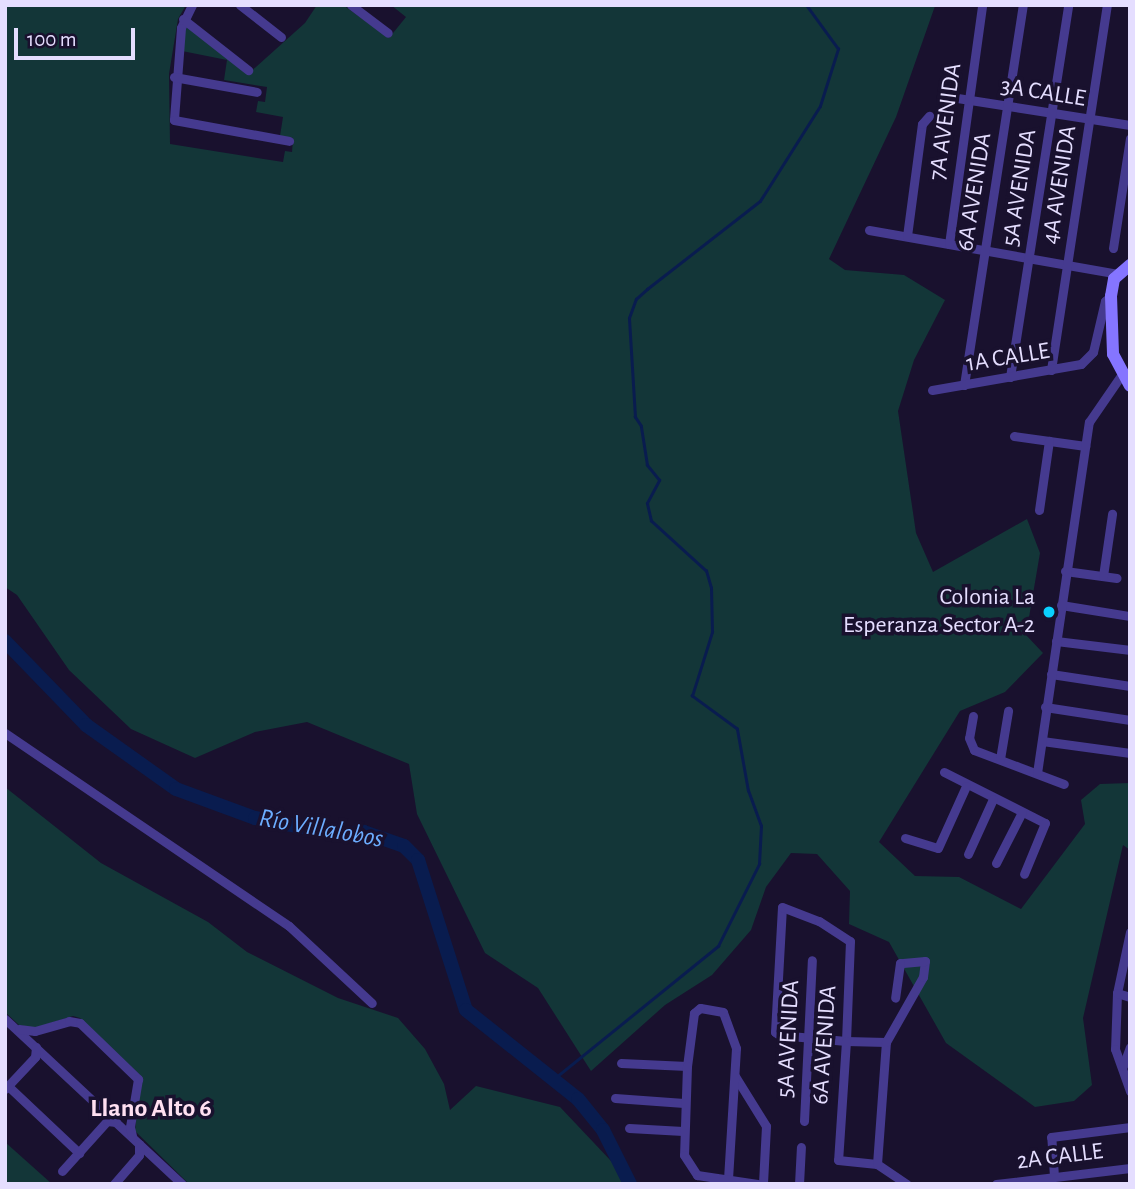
<!DOCTYPE html>
<html>
<head>
<meta charset="utf-8">
<style>
  body { margin:0 }
  #map { position:relative; width:1135px; height:1189px; overflow:hidden; background:#19112e; font-family:"Alegreya Sans",sans-serif }
  div>[style] { position:absolute }
  [style*='--x'] { left:calc(var(--x)*1px); top:calc(var(--y)*1px); width:calc(var(--w)*1px); rotate:calc(var(--a)*1deg) }
  .green>* { inset:0; background:#133638 }
  .stream>* { height:2.5px; margin:-1.25px; padding:0 1.25px; transform-origin:1.25px; border-radius:1.25px; background:#091c4f }
  .river>* { height:14px; margin:-7px; padding:0 7px; transform-origin:7px; border-radius:7px; background:#091c4f }
  .street>* { height:9px; margin:-4.5px; padding:0 4.5px; transform-origin:4.5px; border-radius:4.5px; background:#453a8f }
  .secondary>* { height:12px; margin:-6px; padding:0 6px; transform-origin:6px; border-radius:6px; background:#8575ff }
  .dots>* { width:19px; height:19px; translate:-50% -50%; box-sizing:border-box; border:4px solid #19112e; border-radius:50% }
  span { translate:-50% -50%; white-space:nowrap; text-align:center; line-height:1.15; -webkit-text-stroke:7px #19112e; paint-order:stroke }
  .street-label { font-size:24px; color:#e5deff }
  .poi-label { font-size:24px; color:#e5deff }
  .right { translate:-100% -50%; text-align:right }
  .water-label { font-size:26px; color:#6cadff; font-style:italic }
  .neighbourhood-label { font-size:26px; color:#ffe0f1; font-weight:700 }
  .frame { position:absolute; inset:0; border:7px solid #e5deff; pointer-events:none }
  .scale { position:absolute; left:14px; top:28px; width:121px; height:32px; box-sizing:border-box; border:4px solid #e5deff; border-top:0; padding-left:9px; font-size:21px; line-height:24px; white-space:nowrap; color:#e5deff; -webkit-text-stroke:5px #19112e; paint-order:stroke }
</style>
</head>
<body>
<div id="map">
  <div class="green">
    <i style="clip-path:polygon(5px 5px,186px 5px,178px 19px,169px 74px,170px 144px,283px 162px,285px 151px,292px 152px,293px 138px,280px 136px,283px 117px,256px 112px,258px 101px,265px 102px,267px 87px,224px 80px,227px 60px,182px 51px,186px 26px,248px 74px,305px 23px,317px 5px,343px 5px,389px 38px,406px 17px,391px 5px,935px 6px,896px 117px,829px 259px,845px 270px,904px 275px,945px 300px,914px 360px,898px 411px,916px 533px,933px 572px,1027px 519px,1040px 553px,1026px 635px,1043px 653px,1005px 692px,960px 711px,879px 842px,915px 876px,959px 877px,1021px 909px,1085px 824px,1081px 800px,1100px 784px,1130px 783px,1130px 850px,1123px 845px,1083px 1018px,1092px 1085px,1074px 1101px,1035px 1107px,946px 1043px,889px 942px,849px 924px,850px 891px,817px 854px,791px 853px,766px 887px,751px 930px,712px 975px,665px 1005px,591px 1071px,538px 988px,485px 953px,417px 814px,409px 764px,307px 722px,255px 732px,195px 758px,131px 729px,69px 670px,17px 595px,5px 587px)"></i>
    <i style="clip-path:polygon(5px 787px,101px 863px,208px 922px,247px 952px,338px 998px,398px 1018px,425px 1049px,444px 1084px,450px 1110px,476px 1086px,560px 1107px,612px 1162px,623px 1184px,189px 1184px,135px 1131px,141px 1076px,80px 1018px,73px 1016px,35px 1028px,19px 1025px,5px 1012px)"></i>
    <i style="clip-path:polygon(5px 1142px,52px 1184px,5px 1184px)"></i>
  </div>
  <div class="stream">
    <i style="--x:555;--y:1078;--w:210;--a:-39"></i>
    <i style="--x:718;--y:946;--w:92;--a:-63.4"></i>
    <i style="--x:759;--y:864;--w:38;--a:-87"></i>
    <i style="--x:761;--y:826;--w:37;--a:-110"></i>
    <i style="--x:748;--y:791;--w:63;--a:-100.1"></i>
    <i style="--x:737;--y:729;--w:56;--a:-143.7"></i>
    <i style="--x:692;--y:696;--w:67;--a:-72.6"></i>
    <i style="--x:712;--y:632;--w:44;--a:-91.3"></i>
    <i style="--x:711;--y:588;--w:18;--a:-106"></i>
    <i style="--x:706;--y:571;--w:74;--a:-137.7"></i>
    <i style="--x:651;--y:521;--w:18;--a:-103"></i>
    <i style="--x:647;--y:503;--w:26;--a:-62"></i>
    <i style="--x:659;--y:480;--w:19;--a:-129"></i>
    <i style="--x:647;--y:465;--w:39;--a:-99"></i>
    <i style="--x:641;--y:426;--w:11;--a:-124"></i>
    <i style="--x:635;--y:417;--w:99;--a:-93.5"></i>
    <i style="--x:629;--y:318;--w:20;--a:-70"></i>
    <i style="--x:636;--y:299;--w:15;--a:-42"></i>
    <i style="--x:647;--y:289;--w:143;--a:-37.9"></i>
    <i style="--x:760;--y:201;--w:112;--a:-57.7"></i>
    <i style="--x:820;--y:106;--w:60;--a:-72.5"></i>
    <i style="--x:838;--y:49;--w:54;--a:-126"></i>
  </div>
  <div class="river">
    <i style="--x:5;--y:641;--w:117;--a:46"></i>
    <i style="--x:86;--y:725;--w:110;--a:35.4"></i>
    <i style="--x:176;--y:789;--w:84;--a:20.2"></i>
    <i style="--x:255;--y:818;--w:91;--a:10.8"></i>
    <i style="--x:344;--y:835;--w:20;--a:-9"></i>
    <i style="--x:364;--y:832;--w:42;--a:19.3"></i>
    <i style="--x:404;--y:846;--w:20;--a:45"></i>
    <i style="--x:418;--y:860;--w:157;--a:72.3"></i>
    <i style="--x:466;--y:1010;--w:143;--a:38.5"></i>
    <i style="--x:578;--y:1099;--w:40;--a:51"></i>
    <i style="--x:603;--y:1130;--w:60;--a:63.4"></i>
  </div>
  <div class="street">
    <i style="--x:192;--y:5;--w:25;--a:116"></i>
    <i style="--x:181;--y:28;--w:92;--a:94.4"></i>
    <i style="--x:174;--y:120;--w:117;--a:10.3"></i>
    <i style="--x:240;--y:5;--w:52;--a:38"></i>
    <i style="--x:351;--y:5;--w:46;--a:37.1"></i>
    <i style="--x:183;--y:19;--w:83;--a:38.1"></i>
    <i style="--x:174;--y:77;--w:84;--a:10.2"></i>
    <i style="--x:951;--y:97;--w:181;--a:8.9"></i>
    <i style="--x:869;--y:230;--w:254;--a:10"></i>
    <i style="--x:907;--y:236;--w:113;--a:-82.4"></i>
    <i style="--x:922;--y:124;--w:11;--a:-49"></i>
    <i style="--x:949;--y:244;--w:241;--a:-82.1"></i>
    <i style="--x:1113;--y:248;--w:111;--a:-81.2"></i>
    <i style="--x:1051;--y:370;--w:369;--a:-81.3"></i>
    <i style="--x:1010;--y:377;--w:376;--a:-81.1"></i>
    <i style="--x:964;--y:385;--w:385;--a:-81.2"></i>
    <i style="--x:932;--y:390;--w:151;--a:-9.9"></i>
    <i style="--x:1081;--y:364;--w:17;--a:-45"></i>
    <i style="--x:1093;--y:352;--w:52;--a:-76.8"></i>
    <i style="--x:1105;--y:301;--w:8;--a:-40"></i>
    <i style="--x:1014;--y:436;--w:72;--a:8"></i>
    <i style="--x:1039;--y:510;--w:70;--a:-81.8"></i>
    <i style="--x:1065;--y:571;--w:52;--a:7.7"></i>
    <i style="--x:1103;--y:576;--w:63;--a:-81.7"></i>
    <i style="--x:1061;--y:605;--w:70;--a:9.1"></i>
    <i style="--x:1056;--y:641;--w:75;--a:6.9"></i>
    <i style="--x:1051;--y:674;--w:80;--a:8.6"></i>
    <i style="--x:1045;--y:707;--w:86;--a:8.7"></i>
    <i style="--x:973;--y:716;--w:22;--a:100"></i>
    <i style="--x:969;--y:738;--w:13;--a:67"></i>
    <i style="--x:974;--y:750;--w:96;--a:20.7"></i>
    <i style="--x:5;--y:733;--w:343;--a:34.2"></i>
    <i style="--x:289;--y:926;--w:113;--a:42.9"></i>
    <i style="--x:1042;--y:741;--w:89;--a:7.8"></i>
    <i style="--x:1000;--y:759;--w:49;--a:-80.5"></i>
    <i style="--x:944;--y:772;--w:113;--a:26.8"></i>
    <i style="--x:1045;--y:823;--w:55;--a:112.4"></i>
    <i style="--x:1037;--y:773;--w:355;--a:-81.6"></i>
    <i style="--x:1089;--y:422;--w:58;--a:-55.5"></i>
    <i style="--x:905;--y:838;--w:34;--a:17"></i>
    <i style="--x:938;--y:848;--w:68;--a:-65.7"></i>
    <i style="--x:968;--y:854;--w:60;--a:-65.6"></i>
    <i style="--x:996;--y:863;--w:57;--a:-63"></i>
    <i style="--x:1130;--y:932;--w:62;--a:102"></i>
    <i style="--x:1117;--y:993;--w:56;--a:92"></i>
    <i style="--x:1115;--y:1049;--w:45;--a:70.3"></i>
    <i style="--x:1117;--y:993;--w:14;--a:17"></i>
    <i style="--x:5;--y:1019;--w:242;--a:43"></i>
    <i style="--x:19;--y:1029;--w:16;--a:7"></i>
    <i style="--x:35;--y:1031;--w:35;--a:-16"></i>
    <i style="--x:69;--y:1021;--w:11;--a:10"></i>
    <i style="--x:80;--y:1023;--w:81;--a:44"></i>
    <i style="--x:138;--y:1079;--w:49;--a:99.5"></i>
    <i style="--x:130;--y:1127;--w:9;--a:77"></i>
    <i style="--x:886;--y:1042;--w:40;--a:-178.6"></i>
    <i style="--x:846;--y:1041;--w:67;--a:-174.9"></i>
    <i style="--x:779;--y:1035;--w:5;--a:-143"></i>
    <i style="--x:775;--y:1032;--w:125;--a:-86.8"></i>
    <i style="--x:782;--y:907;--w:40;--a:21"></i>
    <i style="--x:819;--y:921;--w:37;--a:33"></i>
    <i style="--x:850;--y:941;--w:100;--a:92.3"></i>
    <i style="--x:846;--y:1041;--w:119;--a:93.8"></i>
    <i style="--x:838;--y:1160;--w:39;--a:6"></i>
    <i style="--x:877;--y:1164;--w:36;--a:34"></i>
    <i style="--x:621;--y:1063;--w:66;--a:2.6"></i>
    <i style="--x:1123;--y:1066;--w:20;--a:-70"></i>
    <i style="--x:735;--y:1076;--w:59;--a:58.2"></i>
    <i style="--x:766;--y:1126;--w:58;--a:93"></i>
    <i style="--x:8;--y:1086;--w:98;--a:43.3"></i>
    <i style="--x:5;--y:1089;--w:44;--a:-46.8"></i>
    <i style="--x:35;--y:1057;--w:10;--a:-84"></i>
    <i style="--x:615;--y:1098;--w:69;--a:4.1"></i>
    <i style="--x:804;--y:1121;--w:161;--a:-87.2"></i>
    <i style="--x:629;--y:1128;--w:54;--a:3.2"></i>
    <i style="--x:877;--y:1164;--w:122;--a:-85.8"></i>
    <i style="--x:886;--y:1042;--w:75;--a:-60.4"></i>
    <i style="--x:923;--y:977;--w:16;--a:-83"></i>
    <i style="--x:925;--y:961;--w:25;--a:175"></i>
    <i style="--x:900;--y:963;--w:35;--a:98"></i>
    <i style="--x:62;--y:1171;--w:67;--a:-48"></i>
    <i style="--x:107;--y:1121;--w:9;--a:6"></i>
    <i style="--x:1054;--y:1176;--w:39;--a:-94"></i>
    <i style="--x:1051;--y:1137;--w:80;--a:-7.2"></i>
    <i style="--x:728;--y:1179;--w:131;--a:-86.5"></i>
    <i style="--x:736;--y:1048;--w:38;--a:-110"></i>
    <i style="--x:723;--y:1012;--w:23;--a:-170"></i>
    <i style="--x:700;--y:1008;--w:8;--a:140"></i>
    <i style="--x:694;--y:1013;--w:53;--a:97.5"></i>
    <i style="--x:687;--y:1066;--w:89;--a:91.9"></i>
    <i style="--x:684;--y:1155;--w:24;--a:57"></i>
    <i style="--x:697;--y:1175;--w:61;--a:8.5"></i>
    <i style="--x:114;--y:1184;--w:38;--a:-49"></i>
    <i style="--x:139;--y:1155;--w:11;--a:-90"></i>
    <i style="--x:799;--y:1184;--w:37;--a:-87"></i>
    <i style="--x:996;--y:1184;--w:135;--a:-6.8"></i>
  </div>
  <div class="secondary">
    <i style="--x:1130;--y:265;--w:21;--a:139"></i>
    <i style="--x:1114;--y:279;--w:17;--a:100"></i>
    <i style="--x:1111;--y:296;--w:58;--a:88"></i>
    <i style="--x:1113;--y:354;--w:36;--a:62"></i>
  </div>
  <div class="dots">
    <i style="left:1049px;top:612px;background:#0ad0ff"></i>
  </div>
  <div class="street-label">
    <span style="left:1043px;top:93px;rotate:9deg">3A CALLE</span>
    <span style="left:946px;top:122px;rotate:-82deg">7A AVENIDA</span>
    <span style="left:1060px;top:185px;rotate:-81deg">4A AVENIDA</span>
    <span style="left:1020px;top:188px;rotate:-81deg">5A AVENIDA</span>
    <span style="left:975px;top:192px;rotate:-81deg">6A AVENIDA</span>
    <span style="left:1008px;top:358px;rotate:-9deg">1A CALLE</span>
    <span style="left:789px;top:1039px;rotate:-87deg">5A AVENIDA</span>
    <span style="left:825px;top:1045px;rotate:-86deg">6A AVENIDA</span>
    <span style="left:1060px;top:1157px;rotate:-7deg">2A CALLE</span>
  </div>
  <div class="poi-label">
    <span class="right" style="left:1035px;top:612px">Colonia La<br>Esperanza Sector A-2</span>
  </div>
  <div class="water-label">
    <span style="left:321px;top:829px;rotate:10deg">Río Villalobos</span>
  </div>
  <div class="neighbourhood-label">
    <span style="left:151px;top:1109px">Llano Alto 6</span>
  </div>
  <div class="frame"></div>
  <div class="scale">100 m</div>
</div>
</body>
</html>
